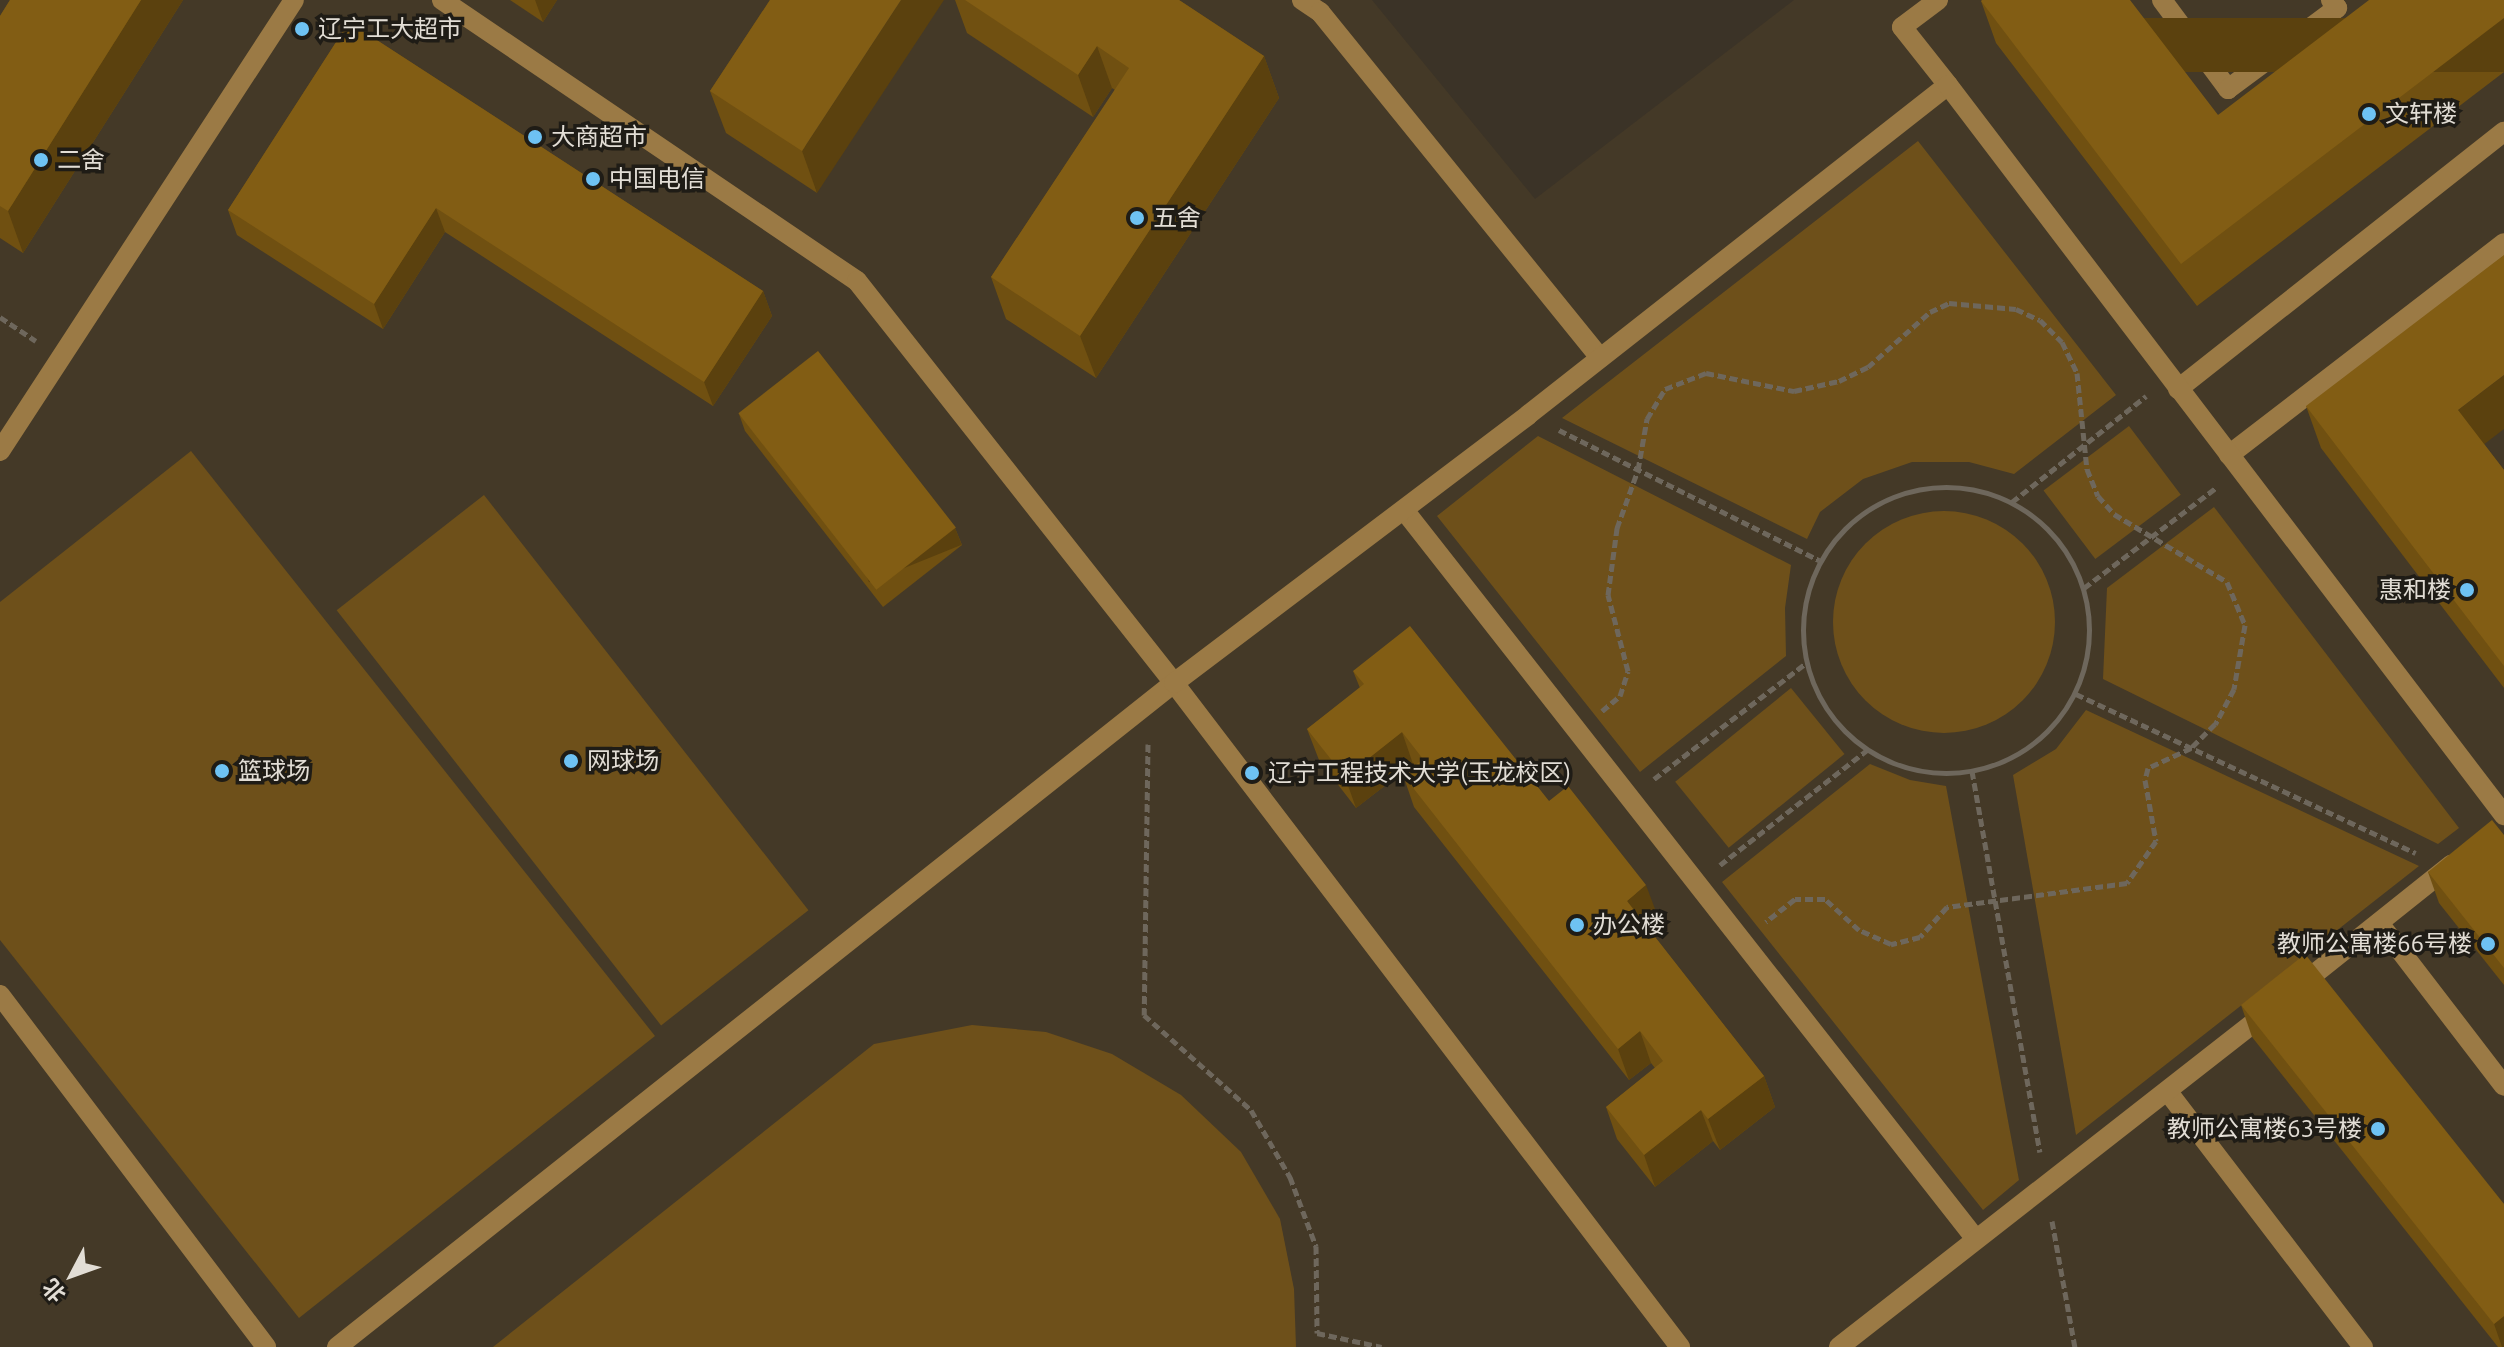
<!DOCTYPE html>
<html>
<head>
<meta charset="utf-8">
<style>
  body { margin:0 }
  #map { position:relative; width:2504px; height:1347px; overflow:hidden; background:#3b3327; font-family:Ubuntu,"Noto Sans SC",sans-serif }
  div>[style] { position:absolute }
  [style*='--x'] { left:calc(var(--x)*1px); top:calc(var(--y)*1px); width:calc(var(--w)*1px); rotate:calc(var(--a)*1deg) }
  .built>* { inset:0; background:#443927 }
  .green>* { inset:0; background:#6e501a; transform-origin:0 0 }
  .round { border-radius:50% }
  .path>* { height:5px; margin-top:-2.5px; transform-origin:0; background:repeating-linear-gradient(90deg,#6e675c 0 8px,transparent 0 12px) }
  .path>.ring { margin:-2.5px; padding:0; box-sizing:content-box; background:none; border:5px solid #6e675c; border-radius:50% }
  .minor>* { height:20px; margin:-10px; padding:0 10px; transform-origin:10px; border-radius:10px; background:#9b7a45 }
  .wall>* { inset:0; background:#705011 }
  .shaded-wall>* { inset:0; background:#5b410e; transform-origin:0 0 }
  .building>* { inset:0; background:#825d14; transform-origin:0 0 }
  .dots>* { width:22px; height:22px; translate:-50% -50%; box-sizing:border-box; border:4px solid #1f1c16; border-radius:50% }
  span { translate:-50% -50%; white-space:nowrap; text-align:center; line-height:1.15; -webkit-text-stroke:7px #1f1c16; paint-order:stroke }
  .poi-label { font-size:24px; color:#e2ddd5 }
  .left { translate:0 -50%; text-align:left }
  .right { translate:-100% -50%; text-align:right }
  .north { position:absolute; left:32px; top:1235px; width:80px; height:80px; -webkit-text-stroke:6px #1f1c16; paint-order:stroke; rotate:229deg; font-size:22px; font-weight:700; line-height:32px; text-align:center; color:#e2ddd5 }
  .north::after { content:''; display:block; margin:auto; width:28px; height:36px; background:#e2ddd5; clip-path:polygon(50% 0,100% 100%,50% 72%,0 100%) }
</style>
</head>
<body>
<div id="map">
  <div class="built">
    <i style="clip-path:polygon(0 0,1372px 0,1535px 199px,1794px 0,2504px 0,2504px 1347px,0 1347px)"></i>
  </div>
  <div class="green">
    <i style="clip-path:polygon(1918px 141px,2116px 395px,2014px 474px,1969px 462px,1912px 462px,1863px 479px,1820px 512px,1807px 539px,1562px 418px)"></i>
    <i style="left:2129px;top:426px;width:86px;height:107px;rotate:53deg"></i>
    <i style="clip-path:polygon(1538px 436px,1791px 565px,1785px 608px,1786px 656px,1640px 772px,1437px 516px)"></i>
    <i style="clip-path:polygon(191px 451px,655px 1036px,299px 1318px,0 940px,0 602px)"></i>
    <i style="left:484px;top:495px;width:527px;height:187px;rotate:52deg"></i>
    <i style="clip-path:polygon(2214px 507px,2459px 828px,2438px 844px,2103px 679px,2107px 588px)"></i>
    <i class="round" style="left:1833px;top:511px;width:222px;height:222px"></i>
    <i style="left:1791px;top:688px;width:85px;height:149px;rotate:51deg"></i>
    <i style="clip-path:polygon(2086px 710px,2419px 866px,2076px 1135px,2013px 775px,2056px 749px)"></i>
    <i style="clip-path:polygon(1870px 764px,1910px 780px,1946px 786px,2019px 1180px,1983px 1210px,1722px 882px)"></i>
    <i style="clip-path:polygon(972px 1025px,1046px 1032px,1112px 1054px,1181px 1095px,1241px 1152px,1280px 1219px,1294px 1289px,1296px 1347px,493px 1347px,874px 1044px)"></i>
  </div>
  <div class="path">
    <i style="--x:0;--y:317;--w:43;--a:33.7"></i>
    <i style="--x:1559;--y:430;--w:291;--a:26.6"></i>
    <i class="ring" style="left:1803px;top:487px;width:281px;height:281px"></i>
    <i style="--x:2012;--y:502;--w:171;--a:-38.3"></i>
    <i style="--x:2084;--y:588;--w:167;--a:-37.2"></i>
    <i style="--x:2076;--y:694;--w:375;--a:25.1"></i>
    <i style="--x:1602;--y:711;--w:23;--a:-40"></i>
    <i style="--x:1620;--y:696;--w:26;--a:-72"></i>
    <i style="--x:1628;--y:671;--w:79;--a:-104.7"></i>
    <i style="--x:1608;--y:595;--w:68;--a:-82.3"></i>
    <i style="--x:1617;--y:528;--w:62;--a:-70.1"></i>
    <i style="--x:1638;--y:470;--w:52;--a:-80"></i>
    <i style="--x:1647;--y:419;--w:35;--a:-59"></i>
    <i style="--x:1665;--y:389;--w:44;--a:-21.3"></i>
    <i style="--x:1706;--y:373;--w:90;--a:11.6"></i>
    <i style="--x:1794;--y:391;--w:46;--a:-12.5"></i>
    <i style="--x:1839;--y:381;--w:32;--a:-26"></i>
    <i style="--x:1868;--y:367;--w:83;--a:-41.6"></i>
    <i style="--x:1930;--y:312;--w:21;--a:-25"></i>
    <i style="--x:1949;--y:303;--w:67;--a:5.1"></i>
    <i style="--x:2016;--y:309;--w:26;--a:25"></i>
    <i style="--x:2040;--y:320;--w:31;--a:45"></i>
    <i style="--x:2062;--y:342;--w:34;--a:64"></i>
    <i style="--x:2077;--y:373;--w:97;--a:84.1"></i>
    <i style="--x:2087;--y:469;--w:29;--a:68"></i>
    <i style="--x:2098;--y:496;--w:24;--a:48"></i>
    <i style="--x:2114;--y:514;--w:132;--a:31"></i>
    <i style="--x:2227;--y:582;--w:47;--a:67.3"></i>
    <i style="--x:2245;--y:625;--w:65;--a:99.8"></i>
    <i style="--x:2234;--y:689;--w:40;--a:118"></i>
    <i style="--x:2215;--y:724;--w:34;--a:135"></i>
    <i style="--x:2191;--y:748;--w:47;--a:155.1"></i>
    <i style="--x:2148;--y:768;--w:12;--a:104"></i>
    <i style="--x:2145;--y:780;--w:62;--a:79.8"></i>
    <i style="--x:2156;--y:841;--w:51;--a:124.6"></i>
    <i style="--x:2127;--y:883;--w:182;--a:172.4"></i>
    <i style="--x:1947;--y:907;--w:40;--a:132"></i>
    <i style="--x:1920;--y:937;--w:30;--a:166"></i>
    <i style="--x:1891;--y:944;--w:35;--a:-156"></i>
    <i style="--x:1859;--y:930;--w:46;--a:-137.6"></i>
    <i style="--x:1825;--y:899;--w:30;--a:180"></i>
    <i style="--x:1795;--y:899;--w:37;--a:142"></i>
    <i style="--x:1148;--y:744;--w:271;--a:90.8"></i>
    <i style="--x:1144;--y:1015;--w:143;--a:41.6"></i>
    <i style="--x:1251;--y:1110;--w:78;--a:59.8"></i>
    <i style="--x:1290;--y:1177;--w:74;--a:69.4"></i>
    <i style="--x:1316;--y:1246;--w:87;--a:89.3"></i>
    <i style="--x:1317;--y:1333;--w:66;--a:12.2"></i>
    <i style="--x:1972;--y:771;--w:387;--a:79.9"></i>
    <i style="--x:1654;--y:779;--w:190;--a:-37.3"></i>
    <i style="--x:1720;--y:865;--w:187;--a:-38"></i>
    <i style="--x:2052;--y:1221;--w:128;--a:79.7"></i>
  </div>
  <div class="minor">
    <i style="--x:442;--y:0;--w:501;--a:34.1"></i>
    <i style="--x:857;--y:281;--w:512;--a:51.74"></i>
    <i style="--x:1174;--y:683;--w:835;--a:52.69"></i>
    <i style="--x:1302;--y:0;--w:22;--a:34"></i>
    <i style="--x:1320;--y:12;--w:445;--a:51"></i>
    <i style="--x:1938;--y:0;--w:45;--a:143.1"></i>
    <i style="--x:1902;--y:27;--w:74;--a:51.6"></i>
    <i style="--x:2162;--y:0;--w:111;--a:53.4"></i>
    <i style="--x:2228;--y:89;--w:136;--a:-36.6"></i>
    <i style="--x:2337;--y:8;--w:10;--a:-127"></i>
    <i style="--x:2178;--y:389;--w:415;--a:-38.3"></i>
    <i style="--x:0;--y:451;--w:538;--a:-56.9"></i>
    <i style="--x:2229;--y:455;--w:347;--a:-37.6"></i>
    <i style="--x:1404;--y:510;--w:925;--a:51.89"></i>
    <i style="--x:2379;--y:923;--w:205;--a:52.5"></i>
    <i style="--x:2298;--y:987;--w:196;--a:-38.6"></i>
    <i style="--x:0;--y:995;--w:441;--a:52.9"></i>
    <i style="--x:2168;--y:1092;--w:321;--a:52.6"></i>
    <i style="--x:337;--y:1347;--w:1068;--a:-38.43"></i>
    <i style="--x:1174;--y:683;--w:444;--a:-37.1"></i>
    <i style="--x:1528;--y:415;--w:534;--a:-38.16"></i>
    <i style="--x:1948;--y:85;--w:918;--a:52.71"></i>
    <i style="--x:1839;--y:1347;--w:547;--a:-38.02"></i>
  </div>
  <div class="wall">
    <i style="clip-path:polygon(10px 0,183px 0,23px 253px,0 238px,0 16px)"></i>
    <i style="clip-path:polygon(510px 0,557px 0,543px 22px)"></i>
    <i style="clip-path:polygon(770px 0,817px 193px,726px 133px,710px 91px)"></i>
    <i style="clip-path:polygon(955px 0,1179px 0,1264px 56px,1279px 98px,1096px 378px,1006px 319px,991px 277px,1115px 90px,1112px 88px,1093px 117px,967px 33px)"></i>
    <i style="clip-path:polygon(2504px 0,2504px 72px,2197px 306px,1996px 43px,1981px 1px,2218px 115px)"></i>
    <i style="clip-path:polygon(349px 22px,763px 291px,772px 316px,713px 406px,445px 232px,383px 329px,237px 235px,228px 210px)"></i>
    <i style="clip-path:polygon(2306px 406px,2484px 444px,2504px 470px,2504px 688px,2321px 448px)"></i>
    <i style="clip-path:polygon(739px 414px,955px 528px,962px 545px,883px 607px,745px 431px)"></i>
    <i style="clip-path:polygon(1353px 671px,1549px 801px,1658px 917px,1646px 926px,1764px 1076px,1775px 1107px,1720px 1150px,1713px 1141px,1655px 1187px,1617px 1139px,1606px 1107px,1655px 1068px,1651px 1063px,1629px 1080px,1414px 807px,1403px 775px,1415px 766px,1413px 764px,1356px 808px,1319px 760px,1307px 729px,1360px 688px)"></i>
    <i style="clip-path:polygon(2504px 835px,2504px 985px,2439px 903px,2428px 872px)"></i>
    <i style="clip-path:polygon(2241px 1005px,2504px 1204px,2504px 1347px,2498px 1347px,2252px 1037px)"></i>
  </div>
  <div class="shaded-wall">
    <i style="clip-path:polygon(141px 0,183px 0,23px 253px,8px 211px)"></i>
    <i style="clip-path:polygon(535px 0,557px 0,543px 22px)"></i>
    <i style="clip-path:polygon(901px 0,944px 0,817px 193px,802px 151px)"></i>
    <i style="left:2504px;top:18px;width:54px;height:406px;rotate:90deg"></i>
    <i style="clip-path:polygon(1097px 46px,1112px 88px,1093px 117px,1078px 75px)"></i>
    <i style="clip-path:polygon(1264px 56px,1279px 98px,1096px 378px,1080px 336px)"></i>
    <i style="clip-path:polygon(436px 208px,445px 232px,383px 329px,374px 304px)"></i>
    <i style="clip-path:polygon(763px 291px,772px 316px,713px 406px,704px 382px)"></i>
    <i style="clip-path:polygon(2504px 375px,2504px 429px,2474px 452px,2458px 410px)"></i>
    <i style="left:955px;top:528px;width:18px;height:100px;rotate:68deg"></i>
    <i style="clip-path:polygon(1402px 732px,1413px 764px,1356px 808px,1345px 777px)"></i>
    <i style="clip-path:polygon(1646px 885px,1658px 917px,1638px 932px,1627px 901px)"></i>
    <i style="clip-path:polygon(1640px 1031px,1651px 1063px,1629px 1080px,1618px 1049px)"></i>
    <i style="clip-path:polygon(1764px 1076px,1775px 1107px,1720px 1150px,1708px 1119px)"></i>
    <i style="clip-path:polygon(1701px 1110px,1713px 1141px,1655px 1187px,1644px 1155px)"></i>
    <i style="clip-path:polygon(2504px 1316px,2504px 1347px,2502px 1347px,2494px 1324px)"></i>
  </div>
  <div class="building">
    <i style="clip-path:polygon(10px 0,141px 0,8px 211px,0 206px,0 16px)"></i>
    <i style="clip-path:polygon(770px 0,901px 0,802px 151px,710px 91px)"></i>
    <i style="clip-path:polygon(965px 0,1179px 0,1264px 56px,1080px 336px,991px 277px,1129px 68px,1097px 46px,1078px 75px)"></i>
    <i style="clip-path:polygon(1982px 0,2130px 0,2218px 115px,2369px 0,2504px 0,2504px 18px,2181px 264px,1981px 1px)"></i>
    <i style="clip-path:polygon(349px 22px,763px 291px,704px 382px,436px 208px,374px 304px,228px 210px)"></i>
    <i style="clip-path:polygon(2504px 255px,2504px 375px,2458px 410px,2504px 470px,2504px 666px,2306px 406px)"></i>
    <i style="left:818px;top:351px;width:224px;height:101px;rotate:52deg"></i>
    <i style="clip-path:polygon(1410px 626px,1549px 801px,1568px 786px,1646px 885px,1627px 901px,1764px 1076px,1708px 1119px,1701px 1110px,1644px 1155px,1606px 1107px,1663px 1061px,1640px 1031px,1618px 1049px,1403px 775px,1423px 759px,1402px 732px,1345px 777px,1307px 729px,1364px 684px,1353px 671px)"></i>
    <i style="clip-path:polygon(2492px 820px,2504px 835px,2504px 968px,2428px 872px)"></i>
    <i style="clip-path:polygon(2305px 954px,2504px 1204px,2504px 1316px,2494px 1324px,2241px 1005px)"></i>
  </div>
  <div class="dots">
    <i style="left:302px;top:29px;background:#6ec2f3"></i>
    <i style="left:2369px;top:114px;background:#6ec2f3"></i>
    <i style="left:535px;top:137px;background:#6ec2f3"></i>
    <i style="left:41px;top:160px;background:#6ec2f3"></i>
    <i style="left:593px;top:179px;background:#6ec2f3"></i>
    <i style="left:1137px;top:218px;background:#6ec2f3"></i>
    <i style="left:2467px;top:590px;background:#6ec2f3"></i>
    <i style="left:571px;top:761px;background:#6ec2f3"></i>
    <i style="left:222px;top:771px;background:#6ec2f3"></i>
    <i style="left:1252px;top:773px;background:#6ec2f3"></i>
    <i style="left:1577px;top:925px;background:#6ec2f3"></i>
    <i style="left:2488px;top:944px;background:#6ec2f3"></i>
    <i style="left:2378px;top:1129px;background:#6ec2f3"></i>
  </div>
  <div class="poi-label">
    <span class="left" style="left:318px;top:29px">辽宁工大超市</span>
    <span class="left" style="left:2385px;top:114px">文轩楼</span>
    <span class="left" style="left:551px;top:137px">大商超市</span>
    <span class="left" style="left:57px;top:160px">二舍</span>
    <span class="left" style="left:609px;top:179px">中国电信</span>
    <span class="left" style="left:1153px;top:218px">五舍</span>
    <span class="right" style="left:2451px;top:590px">惠和楼</span>
    <span class="left" style="left:587px;top:761px">网球场</span>
    <span class="left" style="left:238px;top:771px">篮球场</span>
    <span class="left" style="left:1268px;top:773px">辽宁工程技术大学(玉龙校区)</span>
    <span class="left" style="left:1593px;top:925px">办公楼</span>
    <span class="right" style="left:2472px;top:944px">教师公寓楼66号楼</span>
    <span class="right" style="left:2362px;top:1129px">教师公寓楼63号楼</span>
  </div>
  <div class="north">北</div>
</div>
</body>
</html>
